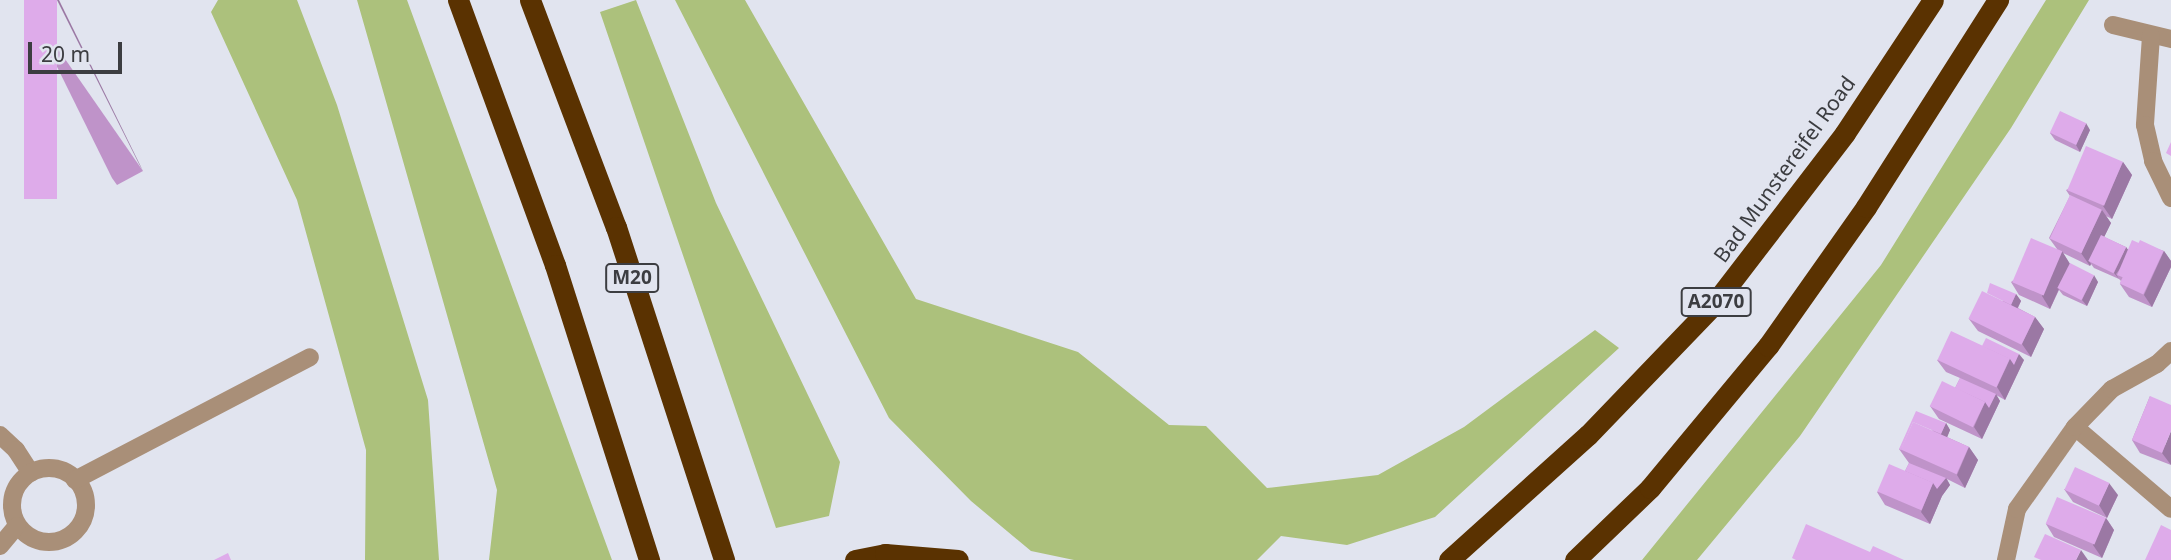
<!DOCTYPE html>
<html>
<head>
<meta charset="utf-8">
<style>
  body { margin:0 }
  #map { position:relative; width:2171px; height:560px; overflow:hidden; background:#e1e4ef; font-family:"Noto Sans",sans-serif }
  div>[style] { position:absolute }
  [style*='--x'] { left:calc(var(--x)*1px); top:calc(var(--y)*1px); width:calc(var(--w)*1px); rotate:calc(var(--a)*1deg) }
  .green>* { inset:0; background:#acc17c }
  .minor>* { height:18px; margin:-9px; padding:0 9px; transform-origin:9px; border-radius:9px; background:#a98f78 }
  .minor>.ring { margin:-9px; padding:0; box-sizing:content-box; background:none; border:18px solid #a98f78; border-radius:50% }
  .highway>* { height:21px; margin:-10.5px; padding:0 10.5px; transform-origin:10.5px; border-radius:10.5px; background:#5a3201 }
  .wall>* { inset:0; background:#bf93c9 }
  .shaded-wall>* { inset:0; background:#9b78a4 }
  .building>* { inset:0; background:#deabea; transform-origin:0 0 }
  span { translate:-50% -50%; white-space:nowrap; text-align:center; line-height:1.15; -webkit-text-stroke:5px #e1e4ef; paint-order:stroke }
  .shield-label span { padding:2px 5px; background:#e1e4ef; border:2px solid; border-radius:5px; -webkit-text-stroke-width:0 }
  .shield-label { font-size:19px; color:#3c3d41; font-weight:700 }
  .street-label { font-size:21px; color:#3c3d41 }
  .scale { position:absolute; left:28px; top:42px; width:94px; height:32px; box-sizing:border-box; border:4px solid #3c3d41; border-top:0; padding-left:9px; font-size:21px; line-height:24px; white-space:nowrap; color:#3c3d41; -webkit-text-stroke:5px #e1e4ef; paint-order:stroke }
</style>
</head>
<body>
<div id="map">
  <div class="green">
    <i style="clip-path:polygon(218px 0,297px 0,337px 105px,428px 400px,439px 560px,365px 560px,366px 450px,297px 200px,211px 12px)"></i>
    <i style="clip-path:polygon(357px 0,407px 0,612px 560px,489px 560px,497px 490px)"></i>
    <i style="clip-path:polygon(636px 0,716px 203px,840px 462px,829px 516px,776px 528px,600px 12px)"></i>
    <i style="clip-path:polygon(675px 0,745px 0,916px 299px,1078px 352px,1169px 425px,1206px 426px,1267px 488px,1378px 475px,1464px 427px,1595px 330px,1619px 348px,1435px 517px,1347px 545px,1281px 536px,1257px 560px,1074px 560px,1031px 551px,971px 501px,889px 418px)"></i>
    <i style="clip-path:polygon(2046px 0,2089px 0,2011px 128px,1800px 436px,1697px 560px,1642px 560px,1881px 265px)"></i>
  </div>
  <div class="minor">
    <i style="--x:2113;--y:25;--w:60;--a:13.6"></i>
    <i style="--x:2151;--y:36;--w:89;--a:93.9"></i>
    <i style="--x:2145;--y:125;--w:37;--a:77"></i>
    <i style="--x:2153;--y:161;--w:41;--a:64.1"></i>
    <i style="--x:2075;--y:427;--w:126;--a:40.5"></i>
    <i style="--x:0;--y:435;--w:22;--a:43"></i>
    <i style="--x:16;--y:450;--w:27;--a:57"></i>
    <i class="ring" style="left:12px;top:468px;width:56px;height:56px"></i>
    <i style="--x:75;--y:480;--w:265;--a:-27.6"></i>
    <i style="--x:0;--y:546;--w:26;--a:-50"></i>
    <i style="--x:2006;--y:560;--w:52;--a:-77.8"></i>
    <i style="--x:2017;--y:509;--w:100;--a:-54.7"></i>
    <i style="--x:2075;--y:427;--w:53;--a:-45.8"></i>
    <i style="--x:2112;--y:389;--w:51;--a:-29.1"></i>
    <i style="--x:2157;--y:364;--w:19;--a:-43"></i>
  </div>
  <div class="highway">
    <i style="--x:458;--y:0;--w:282;--a:69.9"></i>
    <i style="--x:555;--y:265;--w:310;--a:72.3"></i>
    <i style="--x:530;--y:0;--w:243;--a:69.3"></i>
    <i style="--x:616;--y:227;--w:350;--a:72"></i>
    <i style="--x:855;--y:560;--w:31;--a:-11"></i>
    <i style="--x:885;--y:554;--w:73;--a:4.7"></i>
    <i style="--x:1449;--y:560;--w:187;--a:-42"></i>
    <i style="--x:1588;--y:435;--w:182;--a:-46.1"></i>
    <i style="--x:1714;--y:304;--w:215;--a:-52.5"></i>
    <i style="--x:1845;--y:133;--w:159;--a:-56.5"></i>
    <i style="--x:1575;--y:560;--w:104;--a:-43.8"></i>
    <i style="--x:1650;--y:488;--w:185;--a:-50.3"></i>
    <i style="--x:1768;--y:346;--w:170;--a:-54.8"></i>
    <i style="--x:1866;--y:207;--w:246;--a:-57.5"></i>
  </div>
  <div class="wall">
    <i style="clip-path:polygon(24px 0,143px 171px,117px 185px,112px 178px)"></i>
    <i style="clip-path:polygon(2090px 130px,2080px 152px,2055px 140px,2050px 133px)"></i>
    <i style="clip-path:polygon(2123px 162px,2132px 175px,2112px 219px,2106px 216px,2111px 223px,2104px 237px,2126px 247px,2128px 250px,2139px 243px,2164px 251px,2171px 261px,2171px 267px,2152px 307px,2129px 297px,2120px 284px,2121px 281px,2119px 279px,2094px 268px,2091px 264px,2090px 266px,2063px 253px,2070px 264px,2098px 282px,2087px 306px,2063px 295px,2059px 290px,2050px 309px,2019px 295px,2011px 282px,2057px 249px,2049px 238px,2070px 196px,2066px 190px)"></i>
    <i style="clip-path:polygon(2016px 294px,2021px 301px,2018px 308px,2035px 317px,2044px 329px,2031px 357px,1978px 331px,1969px 319px)"></i>
    <i style="clip-path:polygon(1982px 346px,2024px 360px,2005px 400px,1996px 395px,2000px 401px,1982px 439px,1939px 419px,1930px 406px,1955px 388px,1960px 378px,1946px 372px,1937px 360px)"></i>
    <i style="clip-path:polygon(2150px 396px,2171px 465px,2140px 453px,2132px 440px)"></i>
    <i style="clip-path:polygon(1946px 423px,1950px 430px,1947px 437px,1969px 447px,1978px 460px,1965px 488px,1947px 479px,1950px 485px,1942px 496px,1930px 524px,1885px 505px,1877px 492px,1905px 471px,1909px 463px,1899px 449px)"></i>
    <i style="clip-path:polygon(2064px 489px,2118px 495px,2107px 518px,2073px 502px)"></i>
    <i style="clip-path:polygon(2106px 518px,2114px 530px,2102px 558px,2054px 537px,2046px 524px)"></i>
  </div>
  <div class="shaded-wall">
    <i style="clip-path:polygon(57px 0,59px 0,143px 171px,139px 164px)"></i>
    <i style="clip-path:polygon(2086px 123px,2090px 130px,2080px 152px,2076px 145px)"></i>
    <i style="clip-path:polygon(2123px 162px,2132px 175px,2112px 219px,2103px 206px)"></i>
    <i style="clip-path:polygon(2102px 210px,2111px 223px,2092px 262px,2089px 261px,2091px 264px,2090px 266px,2081px 253px)"></i>
    <i style="clip-path:polygon(2126px 247px,2131px 254px,2116px 274px,2119px 279px,2114px 273px)"></i>
    <i style="clip-path:polygon(2062px 251px,2070px 264px,2050px 309px,2042px 296px)"></i>
    <i style="clip-path:polygon(2164px 251px,2171px 261px,2171px 267px,2152px 307px,2144px 295px)"></i>
    <i style="clip-path:polygon(2094px 275px,2098px 282px,2087px 306px,2082px 300px)"></i>
    <i style="clip-path:polygon(2016px 294px,2021px 301px,2016px 311px,2011px 305px)"></i>
    <i style="clip-path:polygon(2035px 317px,2044px 329px,2031px 357px,2022px 344px)"></i>
    <i style="clip-path:polygon(2019px 354px,2024px 360px,2005px 400px,1997px 387px,2010px 359px)"></i>
    <i style="clip-path:polygon(1996px 394px,2000px 401px,1982px 439px,1974px 427px,1985px 402px)"></i>
    <i style="clip-path:polygon(1946px 423px,1950px 430px,1944px 445px,1939px 438px)"></i>
    <i style="clip-path:polygon(2171px 431px,2171px 465px,2162px 453px)"></i>
    <i style="clip-path:polygon(1969px 447px,1978px 460px,1965px 488px,1957px 475px)"></i>
    <i style="clip-path:polygon(1946px 478px,1950px 485px,1942px 496px,1930px 524px,1921px 512px,1933px 483px)"></i>
    <i style="clip-path:polygon(2109px 483px,2118px 495px,2107px 518px,2099px 505px)"></i>
    <i style="clip-path:polygon(2106px 518px,2114px 530px,2102px 558px,2093px 545px)"></i>
    <i style="clip-path:polygon(2081px 550px,2088px 560px,2076px 560px)"></i>
  </div>
  <div class="building">
    <i style="left:24px;top:0;width:33px;height:199px"></i>
    <i style="left:2060px;top:111px;width:29px;height:24px;rotate:25deg"></i>
    <i style="clip-path:polygon(2171px 142px,2171px 156px,2166px 153px)"></i>
    <i style="left:2086px;top:146px;width:40px;height:48px;rotate:23deg"></i>
    <i style="left:2070px;top:195px;width:35px;height:48px;rotate:25deg"></i>
    <i style="left:2101px;top:235px;width:28px;height:29px;rotate:26deg"></i>
    <i style="left:2031px;top:238px;width:34px;height:48px;rotate:23deg"></i>
    <i style="left:2132px;top:240px;width:8px;height:38px;rotate:23deg"></i>
    <i style="left:2140px;top:240px;width:26px;height:48px;rotate:25deg"></i>
    <i style="left:2070px;top:263px;width:27px;height:28px;rotate:27deg"></i>
    <i style="clip-path:polygon(1990px 283px,2016px 294px,2011px 305px,1987px 293px)"></i>
    <i style="left:1982px;top:291px;width:59px;height:31px;rotate:26deg"></i>
    <i style="left:1951px;top:331px;width:65px;height:32px;rotate:25deg"></i>
    <i style="clip-path:polygon(1986px 338px,2019px 354px,2014px 365px,2010px 359px,1982px 346px)"></i>
    <i style="clip-path:polygon(1960px 378px,1996px 394px,1989px 408px,1985px 402px,1955px 388px)"></i>
    <i style="left:1942px;top:381px;width:48px;height:28px;rotate:26deg"></i>
    <i style="clip-path:polygon(2150px 396px,2171px 405px,2171px 431px,2162px 453px,2132px 440px)"></i>
    <i style="clip-path:polygon(1916px 411px,1946px 423px,1941px 434px,1913px 422px,1901px 450px,1899px 449px)"></i>
    <i style="left:1913px;top:422px;width:61px;height:30px;rotate:24deg"></i>
    <i style="clip-path:polygon(1909px 463px,1946px 478px,1937px 489px,1933px 483px,1905px 471px)"></i>
    <i style="left:1889px;top:464px;width:48px;height:30px;rotate:23deg"></i>
    <i style="left:2075px;top:467px;width:38px;height:25px;rotate:25deg"></i>
    <i style="left:2057px;top:497px;width:53px;height:29px;rotate:23deg"></i>
    <i style="clip-path:polygon(1806px 524px,1870px 552px,1873px 546px,1904px 560px,1796px 560px,1792px 558px)"></i>
    <i style="clip-path:polygon(2161px 525px,2171px 530px,2171px 560px,2145px 560px)"></i>
    <i style="clip-path:polygon(2045px 534px,2081px 550px,2076px 560px,2041px 560px,2034px 557px)"></i>
    <i style="clip-path:polygon(228px 553px,231px 560px,214px 560px)"></i>
  </div>
  <div class="shield-label">
    <span style="left:632px;top:278px">M20</span>
    <span style="left:1716px;top:302px">A2070</span>
  </div>
  <div class="street-label">
    <span style="left:1784px;top:169px;rotate:-54deg">Bad Munstereifel Road</span>
  </div>
  <div class="scale">20 m</div>
</div>
</body>
</html>
